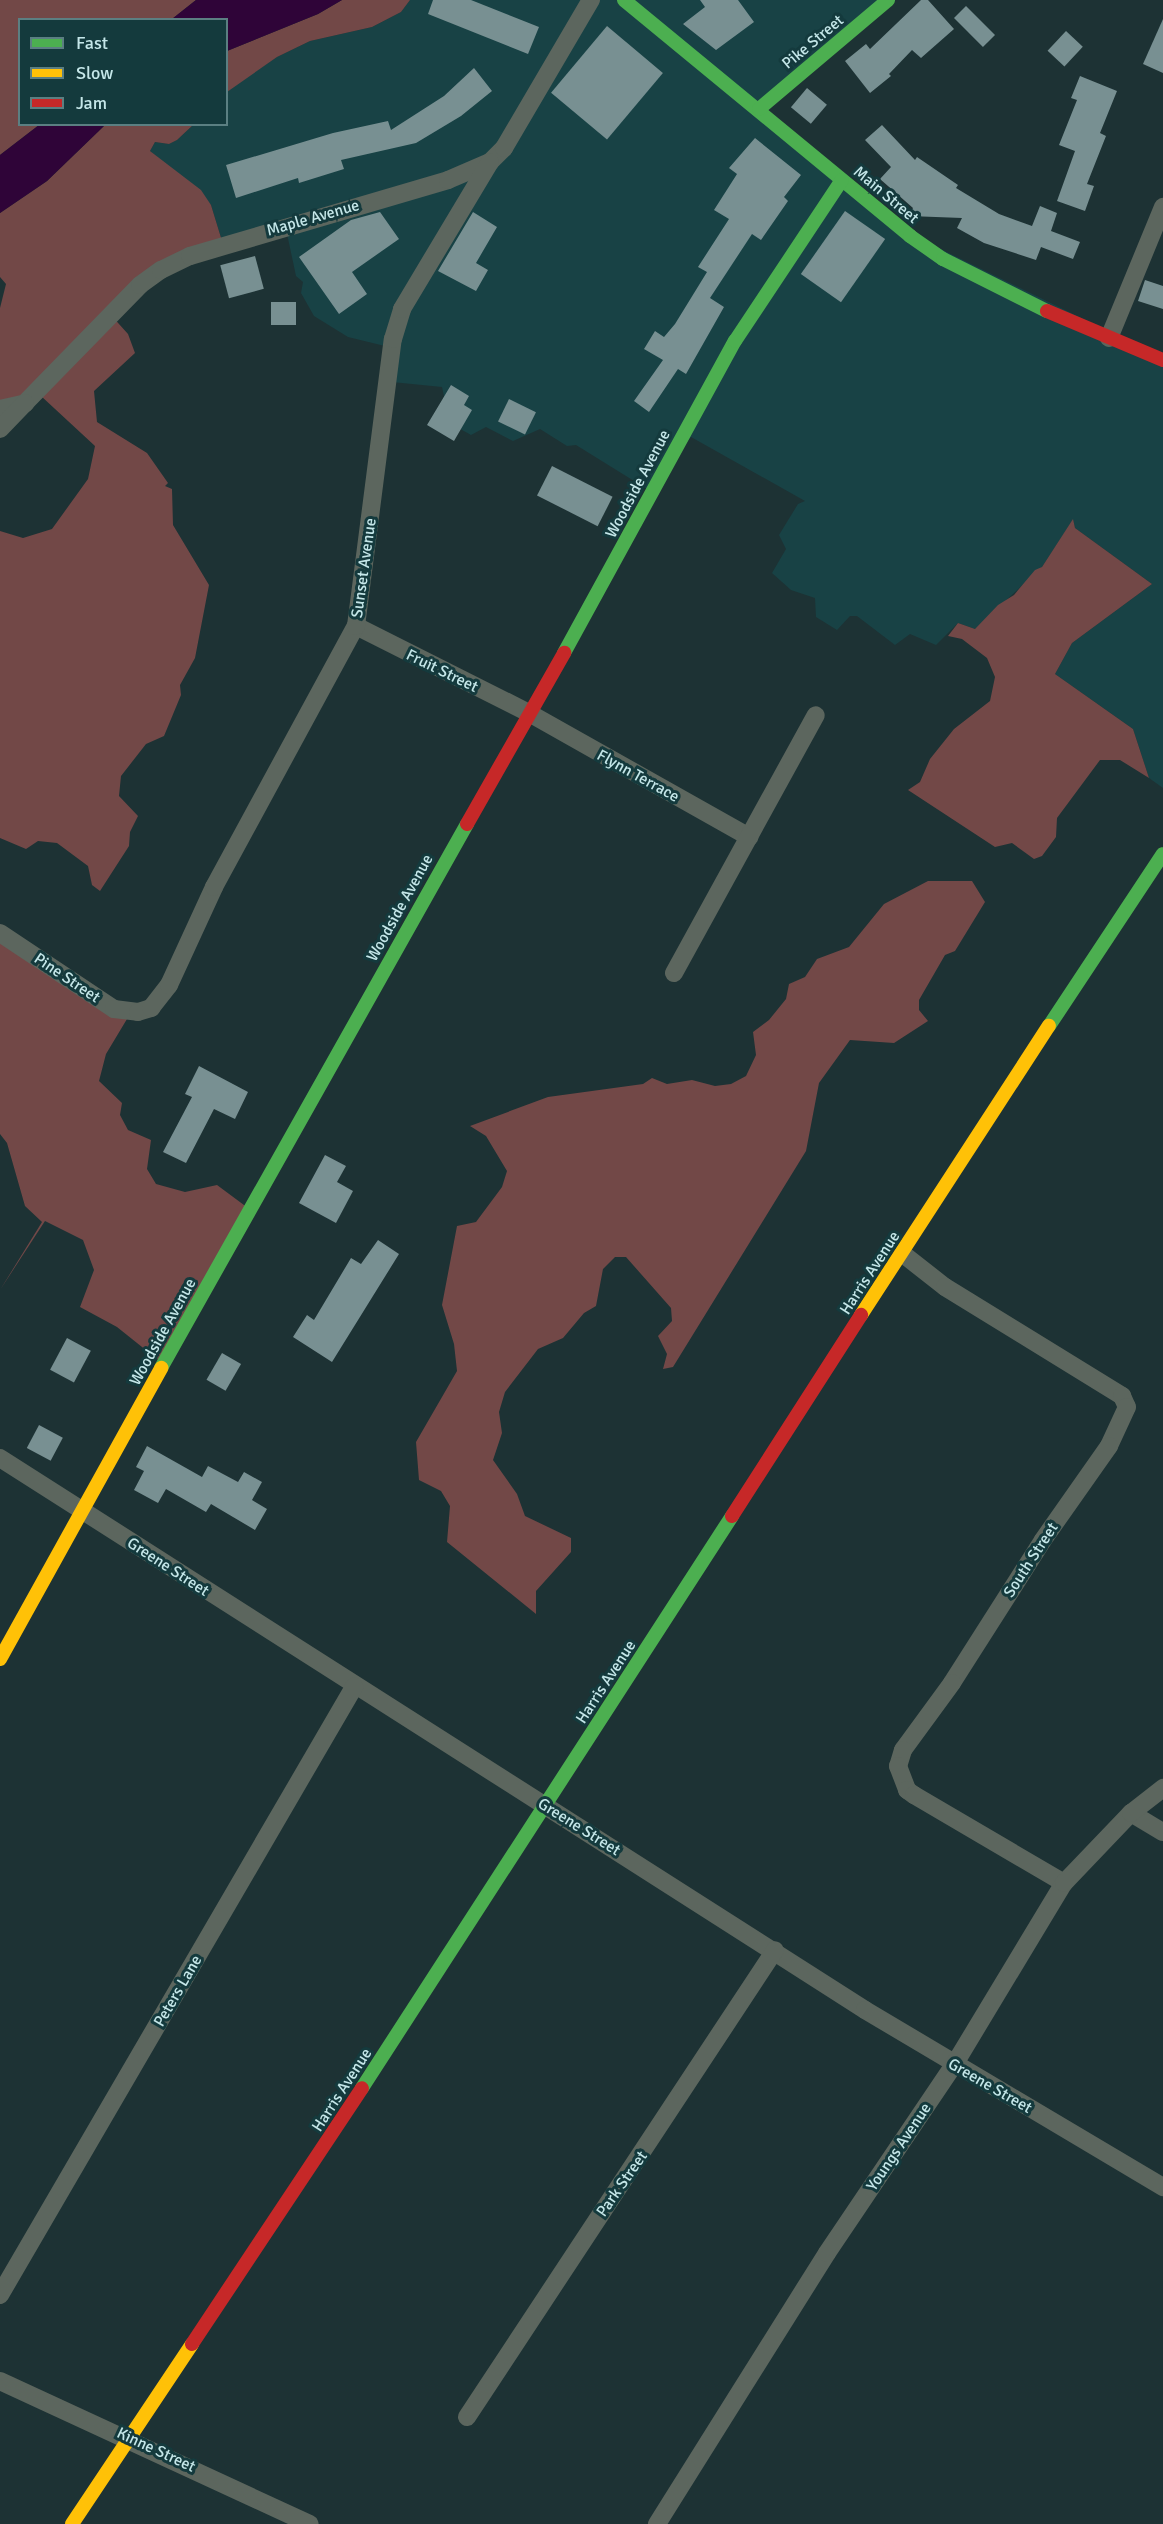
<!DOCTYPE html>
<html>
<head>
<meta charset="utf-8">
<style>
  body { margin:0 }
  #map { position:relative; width:1163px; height:2524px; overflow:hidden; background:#1d3234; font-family:Signika,sans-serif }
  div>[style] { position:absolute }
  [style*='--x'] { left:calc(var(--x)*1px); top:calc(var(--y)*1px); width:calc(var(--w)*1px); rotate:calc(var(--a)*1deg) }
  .built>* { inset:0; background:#184245 }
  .green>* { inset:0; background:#724847 }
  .water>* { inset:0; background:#2f0438 }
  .building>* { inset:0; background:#789092; transform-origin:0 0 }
  .street>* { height:18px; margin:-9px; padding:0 9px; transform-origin:9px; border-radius:9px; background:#5c665e }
  .fast>* { height:14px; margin:-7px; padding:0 7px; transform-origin:7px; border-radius:7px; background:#4caf50 }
  .slow>* { height:14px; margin:-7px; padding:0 7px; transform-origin:7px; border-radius:7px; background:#ffc107 }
  .jam>* { height:14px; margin:-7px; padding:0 7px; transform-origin:7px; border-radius:7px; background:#c62828 }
  span { translate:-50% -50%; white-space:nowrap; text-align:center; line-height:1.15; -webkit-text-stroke:6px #143a3d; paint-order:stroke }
  .street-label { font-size:16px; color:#c5e7e9 }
  .legend { position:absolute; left:18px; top:18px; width:210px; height:108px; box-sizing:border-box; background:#143a3d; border:2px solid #5b7f82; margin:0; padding:8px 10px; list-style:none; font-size:18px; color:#c5e7e9 }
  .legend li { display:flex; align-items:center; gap:12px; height:30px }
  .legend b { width:30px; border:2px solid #5b7f82 }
</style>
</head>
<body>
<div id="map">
  <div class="built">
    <i style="clip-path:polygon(410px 0,884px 0,761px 105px,910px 234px,1163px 358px,1163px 788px,1149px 778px,1133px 729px,1055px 674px,1072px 643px,1152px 584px,1075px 528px,1073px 520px,1042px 567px,975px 629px,958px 623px,936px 645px,910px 634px,895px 645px,857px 616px,850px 616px,837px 630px,816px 617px,815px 598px,791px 590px,772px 573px,786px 549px,779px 535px,798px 504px,805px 501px,691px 437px,647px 489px,576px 445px,567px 446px,540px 429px,513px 441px,486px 427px,471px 435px,437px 416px,444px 396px,442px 387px,392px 382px,389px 347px,348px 337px,314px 316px,301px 293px,303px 282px,296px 276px,286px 229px,222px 241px,211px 205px,150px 151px,155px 142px,169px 144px,177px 140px,193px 125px,226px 124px,227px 92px,230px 88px,277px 57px,310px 41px,372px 27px,401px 12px)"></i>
  </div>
  <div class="green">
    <i style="clip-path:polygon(0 0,196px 0,172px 19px,20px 20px,20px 124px,39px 125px,0 155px)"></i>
    <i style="clip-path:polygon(342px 0,410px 0,401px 12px,372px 27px,310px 41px,277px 57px,227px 92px,227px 51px,318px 14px)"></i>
    <i style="clip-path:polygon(105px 125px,193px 125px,177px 140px,169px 144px,155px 142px,150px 151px,201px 190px,211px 205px,222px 241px,189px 253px,110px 314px,128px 334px,135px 353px,94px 391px,97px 422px,147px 453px,168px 483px,165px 486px,172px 489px,173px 525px,209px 585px,195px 658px,180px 685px,181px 695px,164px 736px,146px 744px,121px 776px,119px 796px,138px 816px,130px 832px,129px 846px,100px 891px,92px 885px,88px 866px,57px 843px,38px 841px,26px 849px,0 838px,0 531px,23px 538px,52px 529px,88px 479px,95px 446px,41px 396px,0 406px,0 308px,6px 284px,0 277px,0 213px,47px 181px)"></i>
    <i style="clip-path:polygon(1073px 519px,1075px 528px,1152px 584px,1072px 643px,1055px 674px,1133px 729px,1149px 778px,1120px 760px,1100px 760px,1057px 818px,1056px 837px,1042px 856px,1034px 859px,1012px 843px,995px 847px,908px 790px,920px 782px,930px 759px,954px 729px,990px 701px,995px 677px,987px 658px,962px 639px,948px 636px,958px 623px,975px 629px,998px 605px,1014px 595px,1035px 570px,1042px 567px)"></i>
    <i style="clip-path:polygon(928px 881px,972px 881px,985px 902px,955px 951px,945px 955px,919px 1000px,919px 1010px,928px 1021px,894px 1043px,850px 1040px,819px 1083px,806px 1151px,673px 1367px,663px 1369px,667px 1354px,658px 1336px,672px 1321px,671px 1308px,626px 1257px,615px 1257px,603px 1269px,596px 1306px,584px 1313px,563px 1338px,538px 1349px,505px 1392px,499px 1412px,502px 1433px,493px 1460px,517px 1494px,525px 1516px,571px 1538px,571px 1552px,536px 1591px,536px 1614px,447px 1542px,450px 1506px,441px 1491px,419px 1480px,416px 1442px,457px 1371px,454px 1344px,442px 1305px,457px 1226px,476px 1222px,502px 1187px,507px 1171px,486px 1136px,470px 1126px,548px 1097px,643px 1084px,652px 1078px,667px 1084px,692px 1080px,715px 1086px,731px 1084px,746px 1076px,756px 1055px,753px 1032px,769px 1020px,786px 999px,789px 984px,805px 977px,817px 959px,849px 947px,884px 904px)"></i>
    <i style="clip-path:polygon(0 934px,130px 1014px,106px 1054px,99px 1081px,122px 1103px,120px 1115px,128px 1130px,151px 1140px,147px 1169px,156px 1184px,185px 1192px,217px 1185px,248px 1208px,162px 1363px,117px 1327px,80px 1307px,94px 1270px,83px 1240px,45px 1221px,0 1290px,42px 1222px,25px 1206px,7px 1143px,0 1134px)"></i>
  </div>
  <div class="water">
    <i style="clip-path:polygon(196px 0,342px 0,318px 14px,227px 51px,226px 20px,172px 19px)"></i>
    <i style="clip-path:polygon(39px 125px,105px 125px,47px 181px,0 213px,0 155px)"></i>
  </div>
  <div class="building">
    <i style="clip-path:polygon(433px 0,471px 0,539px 27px,528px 54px,428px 14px)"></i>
    <i style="clip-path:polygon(700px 0,738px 0,754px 22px,716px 50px,683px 24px,705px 7px)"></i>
    <i style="clip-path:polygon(921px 0,928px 0,954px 29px,921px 58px,912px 50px,889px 74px,891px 76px,870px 93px,845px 61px,866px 44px,870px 49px)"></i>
    <i style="left:966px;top:6px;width:41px;height:17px;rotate:45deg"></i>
    <i style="clip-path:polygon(1163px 19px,1163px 73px,1143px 64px)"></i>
    <i style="left:607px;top:26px;width:73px;height:87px;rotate:40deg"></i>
    <i style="left:1066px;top:31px;width:23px;height:27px;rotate:43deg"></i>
    <i style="clip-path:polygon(474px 68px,492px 91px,461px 116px,416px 143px,341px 160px,344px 169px,299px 183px,298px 178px,236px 198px,226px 165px,333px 133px,388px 121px,391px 130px,444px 96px)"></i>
    <i style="clip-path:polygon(1080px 76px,1117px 91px,1100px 133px,1106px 136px,1087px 184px,1094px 186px,1085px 211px,1057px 201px,1075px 151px,1059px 145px,1077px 100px,1071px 98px)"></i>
    <i style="left:807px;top:88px;width:26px;height:25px;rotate:40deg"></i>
    <i style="clip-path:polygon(882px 125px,915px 160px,917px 157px,958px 185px,956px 188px,999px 214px,1032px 226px,1040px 206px,1057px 213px,1051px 231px,1080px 242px,1073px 259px,1041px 247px,1036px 260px,984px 243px,957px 228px,962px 218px,909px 216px,913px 208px,880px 179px,891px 167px,865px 140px)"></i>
    <i style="clip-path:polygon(755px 138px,801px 175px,784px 197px,788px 201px,761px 240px,752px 234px,710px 298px,724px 307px,686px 374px,678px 369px,649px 412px,634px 401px,663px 360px,644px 349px,655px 331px,664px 337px,675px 324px,707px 272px,698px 267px,729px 219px,714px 210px,737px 174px,729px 168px)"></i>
    <i style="left:845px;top:211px;width:49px;height:77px;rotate:35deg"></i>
    <i style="clip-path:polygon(380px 212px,399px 239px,352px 272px,367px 294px,339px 314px,299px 257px,351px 220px)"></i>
    <i style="clip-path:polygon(473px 212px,497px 227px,476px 263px,488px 270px,476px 291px,438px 271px)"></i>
    <i style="left:255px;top:256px;width:34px;height:36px;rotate:75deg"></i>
    <i style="clip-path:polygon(1145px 280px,1163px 286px,1163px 309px,1138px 301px)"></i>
    <i style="left:271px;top:302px;width:25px;height:23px"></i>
    <i style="clip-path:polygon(451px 385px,469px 396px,464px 405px,472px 410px,454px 441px,427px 425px)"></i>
    <i style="left:509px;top:399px;width:30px;height:25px;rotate:26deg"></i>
    <i style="left:552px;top:466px;width:68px;height:33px;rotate:27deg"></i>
    <i style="clip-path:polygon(199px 1066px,248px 1092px,235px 1119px,214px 1109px,186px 1163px,163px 1152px,192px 1097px,185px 1094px)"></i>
    <i style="clip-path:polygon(325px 1155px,346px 1166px,337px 1182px,353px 1191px,336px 1223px,299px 1203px)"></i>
    <i style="clip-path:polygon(378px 1240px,399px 1254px,332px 1362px,293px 1337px,307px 1315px,314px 1320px,351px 1258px,361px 1264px)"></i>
    <i style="left:67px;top:1338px;width:27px;height:36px;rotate:28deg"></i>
    <i style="left:222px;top:1353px;width:22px;height:31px;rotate:30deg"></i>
    <i style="left:39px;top:1425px;width:27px;height:26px;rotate:28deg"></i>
    <i style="clip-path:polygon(147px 1446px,202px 1477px,208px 1466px,238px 1482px,244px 1472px,262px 1482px,252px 1500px,267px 1509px,255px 1530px,211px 1504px,206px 1512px,166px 1489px,158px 1503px,134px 1490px,144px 1471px,136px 1467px)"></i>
  </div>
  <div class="street">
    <i style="--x:1109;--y:338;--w:142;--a:-67.6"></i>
    <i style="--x:0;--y:409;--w:26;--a:-13"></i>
    <i style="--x:25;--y:403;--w:165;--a:-45.7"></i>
    <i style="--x:140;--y:285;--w:26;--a:-36"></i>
    <i style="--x:161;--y:270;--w:32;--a:-26"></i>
    <i style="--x:190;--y:256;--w:269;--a:-16.4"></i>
    <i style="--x:448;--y:180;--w:46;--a:-23.2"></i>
    <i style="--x:490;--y:162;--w:20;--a:-45"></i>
    <i style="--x:504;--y:148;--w:172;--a:-59.6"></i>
    <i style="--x:0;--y:429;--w:36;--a:-46"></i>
    <i style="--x:356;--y:626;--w:194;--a:26.7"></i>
    <i style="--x:529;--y:713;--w:253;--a:29.4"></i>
    <i style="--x:0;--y:933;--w:137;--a:33.7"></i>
    <i style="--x:114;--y:1009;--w:24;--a:7"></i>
    <i style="--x:138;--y:1012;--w:14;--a:-17"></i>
    <i style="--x:151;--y:1008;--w:29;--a:-52"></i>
    <i style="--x:169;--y:985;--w:108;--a:-65.3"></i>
    <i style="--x:214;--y:887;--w:297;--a:-61.5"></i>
    <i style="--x:356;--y:626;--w:289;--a:-82.7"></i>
    <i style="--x:393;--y:339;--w:31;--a:-73"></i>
    <i style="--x:402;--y:309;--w:171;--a:-59.1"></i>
    <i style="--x:674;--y:973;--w:294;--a:-61.2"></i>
    <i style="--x:903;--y:1254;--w:53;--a:38.2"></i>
    <i style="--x:945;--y:1287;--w:208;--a:31.6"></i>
    <i style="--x:1122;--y:1396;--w:12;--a:66"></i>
    <i style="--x:1127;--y:1407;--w:43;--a:114.8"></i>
    <i style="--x:1109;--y:1446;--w:115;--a:125.1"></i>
    <i style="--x:1043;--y:1540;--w:169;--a:122.5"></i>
    <i style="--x:952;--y:1683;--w:83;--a:126.2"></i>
    <i style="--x:903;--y:1750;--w:17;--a:107"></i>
    <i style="--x:898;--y:1766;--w:26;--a:69"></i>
    <i style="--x:907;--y:1790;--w:9;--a:36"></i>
    <i style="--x:914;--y:1795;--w:174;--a:30.4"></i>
    <i style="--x:0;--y:1458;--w:1026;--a:32.54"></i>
    <i style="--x:865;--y:2010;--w:347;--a:30.7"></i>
    <i style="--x:1131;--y:1813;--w:37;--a:31"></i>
    <i style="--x:0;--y:2295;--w:704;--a:-59.79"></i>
    <i style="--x:0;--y:2381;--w:341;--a:24.8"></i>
    <i style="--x:467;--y:2417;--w:559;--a:-56.59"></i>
    <i style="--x:657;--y:2524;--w:320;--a:-57.9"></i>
    <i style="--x:827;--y:2253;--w:227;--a:-56"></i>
    <i style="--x:954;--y:2065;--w:213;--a:-58.9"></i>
    <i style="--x:1064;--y:1883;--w:97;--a:-46.3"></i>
    <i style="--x:1131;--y:1813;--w:41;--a:-38"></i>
  </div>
  <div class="fast">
    <i style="--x:624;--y:0;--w:371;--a:39.5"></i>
    <i style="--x:910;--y:236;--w:40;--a:34.9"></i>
    <i style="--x:943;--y:259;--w:116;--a:26.6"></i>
    <i style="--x:759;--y:109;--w:169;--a:-40.2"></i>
    <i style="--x:564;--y:653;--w:356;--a:-61.3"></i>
    <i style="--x:735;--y:341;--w:193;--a:-56.4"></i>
    <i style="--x:1049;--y:1026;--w:206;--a:-56.5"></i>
    <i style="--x:161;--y:1368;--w:624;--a:-60.64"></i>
    <i style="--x:362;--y:2088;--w:681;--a:-57.1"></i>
  </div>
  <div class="slow">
    <i style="--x:861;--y:1315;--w:345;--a:-57"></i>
    <i style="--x:0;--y:1659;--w:333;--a:-61"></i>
    <i style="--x:72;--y:2524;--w:216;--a:-56.3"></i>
  </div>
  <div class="jam">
    <i style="--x:1047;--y:311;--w:126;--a:22.9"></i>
    <i style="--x:467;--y:824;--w:197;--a:-60.4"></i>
    <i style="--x:732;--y:1516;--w:239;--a:-57.3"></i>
    <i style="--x:192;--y:2344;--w:307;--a:-56.4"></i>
  </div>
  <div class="street-label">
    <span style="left:813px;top:42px;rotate:-40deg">Pike Street</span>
    <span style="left:886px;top:195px;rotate:40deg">Main Street</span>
    <span style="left:313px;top:218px;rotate:-16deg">Maple Avenue</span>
    <span style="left:638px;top:484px;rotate:-62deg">Woodside Avenue</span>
    <span style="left:364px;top:568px;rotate:-82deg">Sunset Avenue</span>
    <span style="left:442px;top:671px;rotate:26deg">Fruit Street</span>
    <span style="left:638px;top:776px;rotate:29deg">Flynn Terrace</span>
    <span style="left:400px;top:908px;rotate:-61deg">Woodside Avenue</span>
    <span style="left:67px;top:978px;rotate:34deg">Pine Street</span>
    <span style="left:870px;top:1273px;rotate:-57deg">Harris Avenue</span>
    <span style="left:163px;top:1332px;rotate:-61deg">Woodside Avenue</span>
    <span style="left:1031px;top:1560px;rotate:-57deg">South Street</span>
    <span style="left:168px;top:1567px;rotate:33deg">Greene Street</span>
    <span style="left:606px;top:1682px;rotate:-57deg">Harris Avenue</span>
    <span style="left:579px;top:1827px;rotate:32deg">Greene Street</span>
    <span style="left:178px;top:1991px;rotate:-60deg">Peters Lane</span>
    <span style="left:990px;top:2086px;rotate:30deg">Greene Street</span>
    <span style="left:342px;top:2090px;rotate:-57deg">Harris Avenue</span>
    <span style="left:899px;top:2147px;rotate:-56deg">Youngs Avenue</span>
    <span style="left:622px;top:2184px;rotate:-55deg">Park Street</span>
    <span style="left:156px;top:2450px;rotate:25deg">Kinne Street</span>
  </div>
  <ul class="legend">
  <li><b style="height:8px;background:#4caf50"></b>Fast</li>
  <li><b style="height:8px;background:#ffc107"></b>Slow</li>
  <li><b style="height:8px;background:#c62828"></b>Jam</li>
  </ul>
</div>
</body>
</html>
